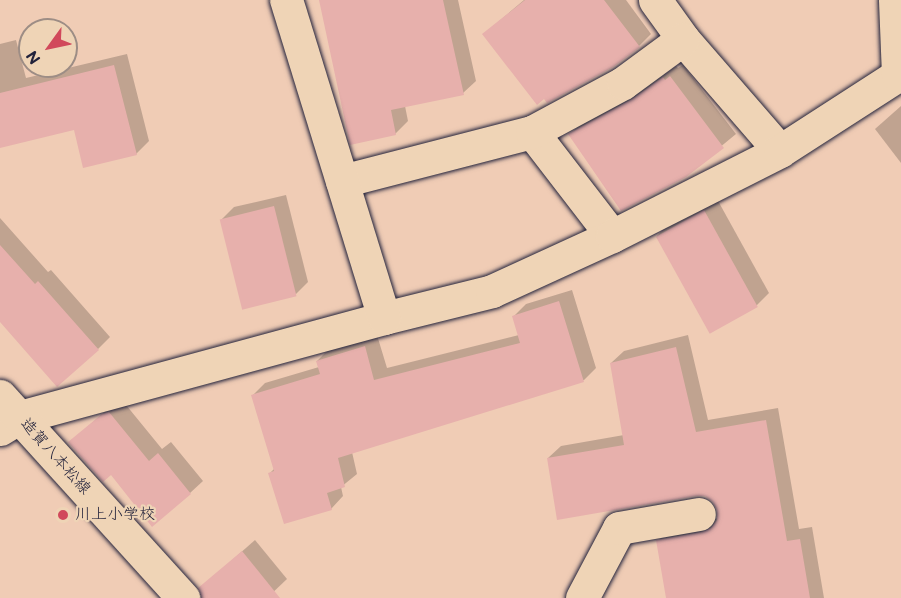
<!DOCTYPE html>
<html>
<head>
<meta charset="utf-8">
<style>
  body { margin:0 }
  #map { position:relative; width:901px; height:598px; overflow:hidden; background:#f0ccb5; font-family:"Balsamiq Sans","Klee One",sans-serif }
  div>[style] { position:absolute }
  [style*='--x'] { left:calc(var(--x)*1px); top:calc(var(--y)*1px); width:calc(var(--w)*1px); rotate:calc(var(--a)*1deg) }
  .shadow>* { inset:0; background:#0003 }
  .building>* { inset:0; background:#e7b0ac; transform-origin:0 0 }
  .roads { filter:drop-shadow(0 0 2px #22223b) drop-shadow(0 0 2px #22223b) }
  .minor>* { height:33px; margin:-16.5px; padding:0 16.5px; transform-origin:16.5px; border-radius:16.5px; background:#efd4b6 }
  .secondary>* { height:33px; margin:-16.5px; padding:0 16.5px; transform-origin:16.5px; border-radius:16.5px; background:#efd4b6 }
  .dots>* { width:16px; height:16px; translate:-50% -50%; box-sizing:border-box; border:3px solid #efd4b6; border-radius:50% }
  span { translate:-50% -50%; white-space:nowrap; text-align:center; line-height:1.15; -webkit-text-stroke:4.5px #efd4b6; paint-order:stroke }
  .street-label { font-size:16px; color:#22223b }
  .poi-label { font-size:16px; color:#22223b }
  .left { translate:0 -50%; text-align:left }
  .north { position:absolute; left:18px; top:18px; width:60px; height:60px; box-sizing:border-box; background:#efd4b6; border:2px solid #9d8d85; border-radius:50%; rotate:237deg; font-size:16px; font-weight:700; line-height:24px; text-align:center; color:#22223b }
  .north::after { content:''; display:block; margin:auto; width:21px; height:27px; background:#d1495b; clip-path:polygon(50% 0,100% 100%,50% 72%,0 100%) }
</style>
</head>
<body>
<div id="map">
  <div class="shadow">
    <i style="clip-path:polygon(320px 0,458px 0,476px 81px,463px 93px,405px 106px,408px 121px,395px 134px)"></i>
    <i style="clip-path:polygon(524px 0,626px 0,651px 34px,639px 46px,484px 34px)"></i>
    <i style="clip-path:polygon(16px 40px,26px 78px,127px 54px,149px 141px,136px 154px,75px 128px,0 146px,0 44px)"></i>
    <i style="clip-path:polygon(683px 65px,736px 134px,685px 176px,570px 134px,583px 122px,646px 87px,676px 66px,678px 68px)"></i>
    <i style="clip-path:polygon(901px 106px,901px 163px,875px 129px)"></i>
    <i style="clip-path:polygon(286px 195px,308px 282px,295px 295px,221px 220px,234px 207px)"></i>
    <i style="clip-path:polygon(717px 199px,769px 293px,756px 306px,657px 236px,669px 223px)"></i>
    <i style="clip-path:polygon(0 218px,48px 272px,51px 270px,110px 337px,98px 349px,0 320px)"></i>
    <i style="clip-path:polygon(572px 290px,596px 368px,584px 380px,352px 452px,357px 474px,341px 487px,343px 496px,331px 509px,270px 473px,274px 469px,253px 395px,265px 383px,319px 367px,317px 361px,330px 348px,377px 335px,387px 368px,519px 335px,514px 316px,526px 304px)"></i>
    <i style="clip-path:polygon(688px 335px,708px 420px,778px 408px,799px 529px,812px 527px,824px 598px,668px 598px,658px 541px,671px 528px,718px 518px,719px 510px,715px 501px,707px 495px,548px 458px,561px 446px,624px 435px,611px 363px,624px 351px)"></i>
    <i style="clip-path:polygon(122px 400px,162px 449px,171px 442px,203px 481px,190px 493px,111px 473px,70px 442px,116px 402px)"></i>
    <i style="clip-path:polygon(255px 540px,287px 579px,267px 598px,217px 598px,205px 584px)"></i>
  </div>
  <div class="building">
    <i style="clip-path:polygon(319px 0,443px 0,464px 95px,391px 110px,396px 135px,350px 145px)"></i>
    <i style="clip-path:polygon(525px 0,604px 0,640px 47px,613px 67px,547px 103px,544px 99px,537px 105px,482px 34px)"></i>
    <i style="clip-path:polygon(114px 65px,137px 155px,83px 168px,74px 130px,0 148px,0 93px)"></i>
    <i style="clip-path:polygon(670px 76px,724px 148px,686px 177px,621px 211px,568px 134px,632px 99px,663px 77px,665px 80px)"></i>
    <i style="left:274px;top:206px;width:93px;height:56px;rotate:76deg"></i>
    <i style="left:704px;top:210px;width:111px;height:55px;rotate:61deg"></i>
    <i style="clip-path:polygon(0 245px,35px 284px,38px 281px,99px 350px,57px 387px,0 322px)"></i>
    <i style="clip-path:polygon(559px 301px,584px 382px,338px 458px,345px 487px,327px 493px,332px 510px,284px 524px,268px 473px,274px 471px,251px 395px,320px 374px,316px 361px,365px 346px,374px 380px,520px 343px,512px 316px)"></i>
    <i style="clip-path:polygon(676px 347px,696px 432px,766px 420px,787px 541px,800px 539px,810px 598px,666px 598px,656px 540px,702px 532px,711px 528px,717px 520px,717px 510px,713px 502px,705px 496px,696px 496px,557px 520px,547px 458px,624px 445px,610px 363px)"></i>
    <i style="clip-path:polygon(109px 412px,149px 461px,158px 453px,191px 494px,152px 527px,111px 475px,103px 482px,68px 442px,102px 414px)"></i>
    <i style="clip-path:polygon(242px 551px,280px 598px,201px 598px,198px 588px)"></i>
  </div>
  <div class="roads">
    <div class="minor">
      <i style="--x:655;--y:0;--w:48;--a:54.3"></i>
      <i style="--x:683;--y:39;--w:148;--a:49.1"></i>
      <i style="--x:532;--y:132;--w:131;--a:52.4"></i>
      <i style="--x:342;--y:181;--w:196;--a:-14.5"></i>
      <i style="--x:532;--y:132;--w:103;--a:-28.3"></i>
      <i style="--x:623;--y:83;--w:74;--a:-36.3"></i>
      <i style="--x:384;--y:318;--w:111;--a:-14"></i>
      <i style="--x:492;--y:291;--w:132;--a:-24.6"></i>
      <i style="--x:612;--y:236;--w:188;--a:-26.8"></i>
      <i style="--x:780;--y:151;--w:140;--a:-32.8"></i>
      <i style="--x:898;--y:75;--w:75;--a:-92.3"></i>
      <i style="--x:0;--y:429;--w:23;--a:-31"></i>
      <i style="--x:20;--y:417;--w:377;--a:-15.2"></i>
      <i style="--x:384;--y:318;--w:333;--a:-107.1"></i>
      <i style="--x:582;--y:598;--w:79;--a:-62.1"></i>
      <i style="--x:619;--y:528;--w:81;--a:-9.9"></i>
    </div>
    <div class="secondary">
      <i style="--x:0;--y:396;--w:273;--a:47.8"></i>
    </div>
  </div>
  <div class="dots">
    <i style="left:63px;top:515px;background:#d1495b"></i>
  </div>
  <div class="street-label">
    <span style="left:55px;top:457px;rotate:48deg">造賀八本松線</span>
  </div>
  <div class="poi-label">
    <span class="left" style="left:75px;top:515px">川上小学校</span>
  </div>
  <div class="north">N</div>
</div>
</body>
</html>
